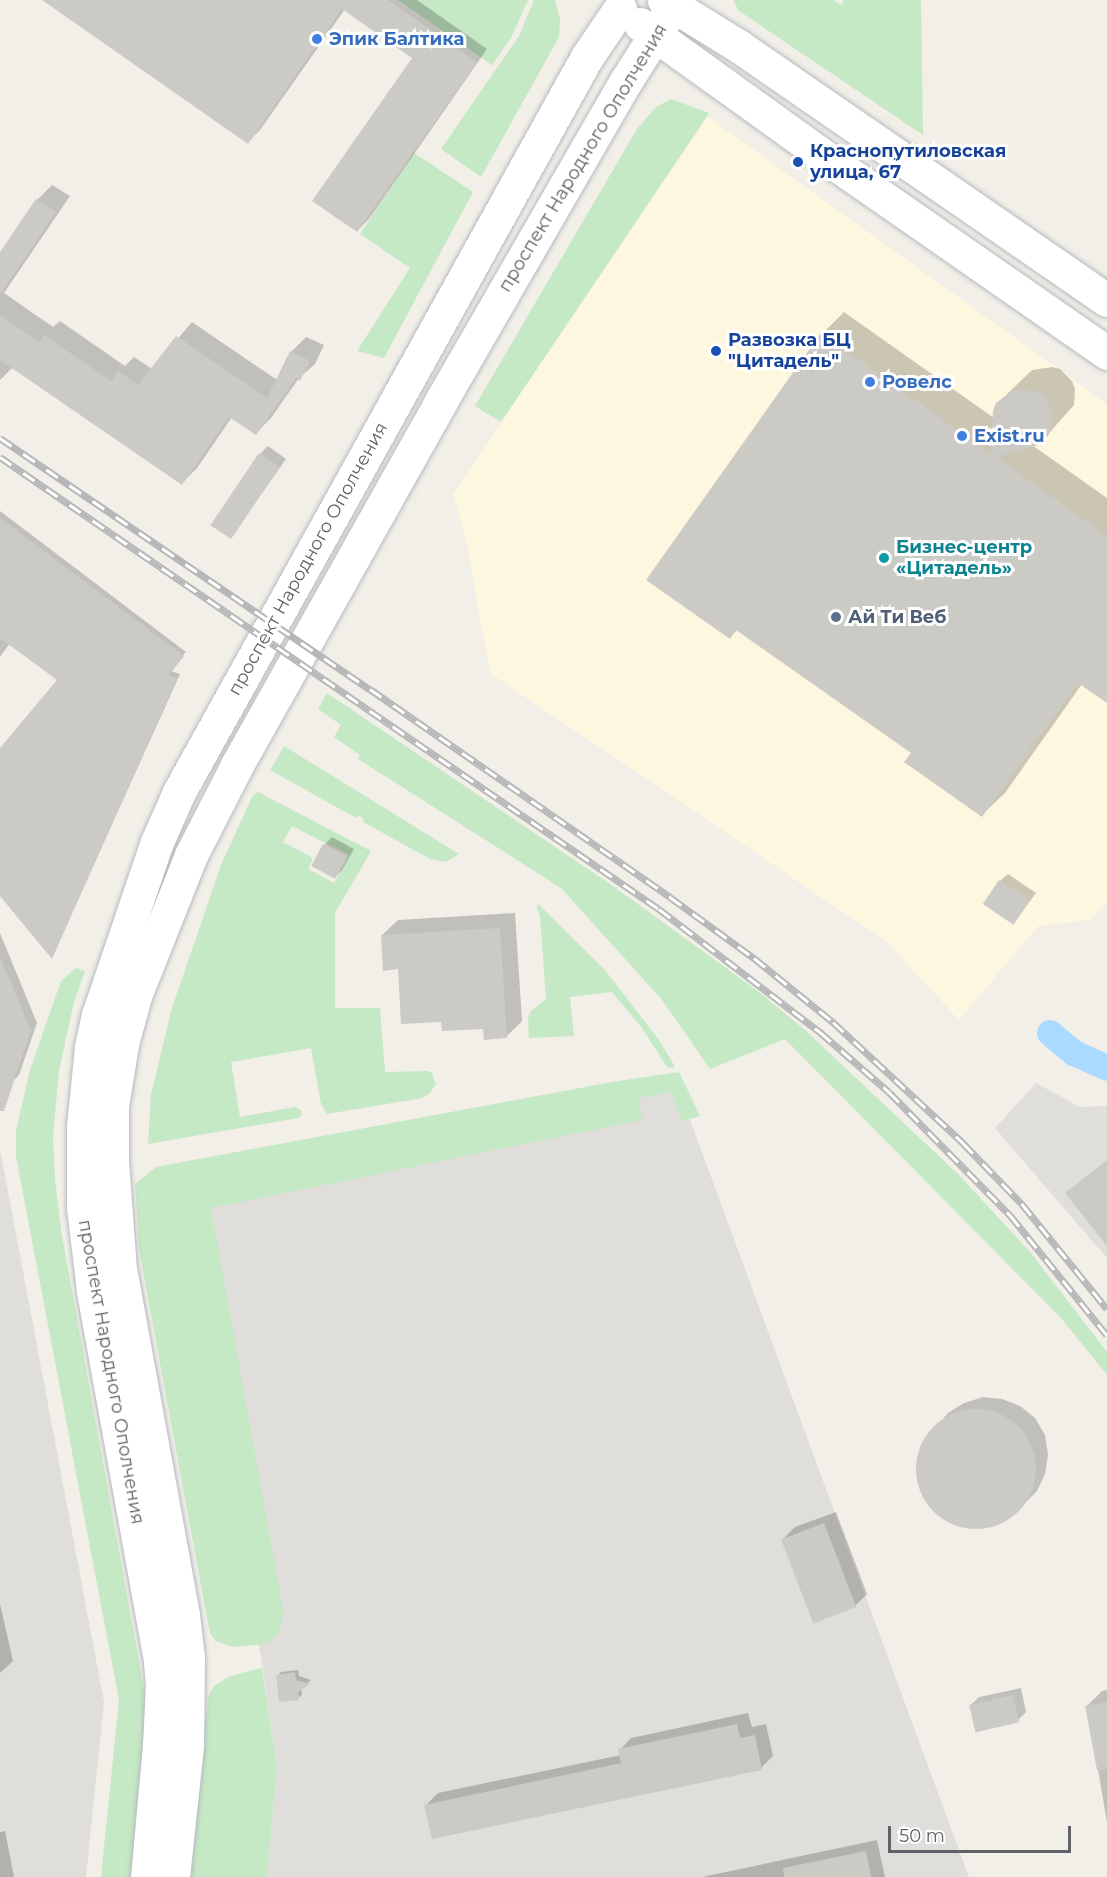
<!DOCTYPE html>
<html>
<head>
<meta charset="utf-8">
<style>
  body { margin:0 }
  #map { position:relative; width:1107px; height:1877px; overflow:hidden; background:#f1efe8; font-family:Montserrat,sans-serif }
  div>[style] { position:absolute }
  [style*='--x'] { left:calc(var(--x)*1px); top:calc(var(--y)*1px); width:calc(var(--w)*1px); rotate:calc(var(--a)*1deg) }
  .commercial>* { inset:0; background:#fef7e0 }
  .industrial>* { inset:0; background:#e0deda }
  .green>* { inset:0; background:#c5e8c5 }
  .shadow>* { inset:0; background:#0003 }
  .canal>* { height:26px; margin:-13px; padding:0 13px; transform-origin:13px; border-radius:13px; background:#aadaff }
  .building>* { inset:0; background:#cccac5; transform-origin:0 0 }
  .round { border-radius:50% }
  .roads { filter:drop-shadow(0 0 2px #b6babf) drop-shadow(0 0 2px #b6babf) }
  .secondary>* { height:33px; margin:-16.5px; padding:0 16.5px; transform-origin:16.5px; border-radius:16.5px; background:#fff }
  .rail>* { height:7px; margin-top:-3.5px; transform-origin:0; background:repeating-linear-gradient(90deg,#fff 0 14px,#b6b7b8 0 28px); box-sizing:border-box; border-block:2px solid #b6b7b8 }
  .dots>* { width:16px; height:16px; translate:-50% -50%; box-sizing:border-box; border:3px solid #fff; border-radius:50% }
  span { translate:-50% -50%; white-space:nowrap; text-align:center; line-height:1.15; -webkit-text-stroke:6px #fff; paint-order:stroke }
  .shop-label { font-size:18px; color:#366cbe; font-weight:700 }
  .left { translate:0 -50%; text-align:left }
  .transit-label { font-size:18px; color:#164399; font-weight:700 }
  .street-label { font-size:18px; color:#5f6368 }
  .culture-label { font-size:18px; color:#0d838f; font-weight:700 }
  .service-label { font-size:18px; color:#4e5e75; font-weight:700 }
  .scale { position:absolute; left:888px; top:1826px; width:183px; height:27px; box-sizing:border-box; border:3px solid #5f6368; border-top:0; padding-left:8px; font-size:18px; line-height:21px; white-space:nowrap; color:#5f6368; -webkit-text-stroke:4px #fff; paint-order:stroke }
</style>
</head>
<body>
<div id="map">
  <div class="commercial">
    <i style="clip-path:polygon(708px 117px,1107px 404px,1107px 901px,1090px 920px,1038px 926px,959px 1020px,886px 941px,490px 673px,466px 539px,453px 494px)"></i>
  </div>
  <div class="industrial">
    <i style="clip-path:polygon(675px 1079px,969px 1877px,267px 1877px,277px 1767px,261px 1656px,175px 1183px)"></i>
    <i style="clip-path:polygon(1036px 1083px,1080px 1107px,1107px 1106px,1107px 1258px,995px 1128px)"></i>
    <i style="clip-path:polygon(0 1149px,104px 1702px,86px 1877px,0 1877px)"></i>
  </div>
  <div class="green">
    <i style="clip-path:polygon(398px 0,528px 0,512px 36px,492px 65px)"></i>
    <i style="clip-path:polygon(534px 0,555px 0,560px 19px,559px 37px,481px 177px,441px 149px,519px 36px)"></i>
    <i style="clip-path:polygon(733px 0,834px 0,841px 5px,844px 0,921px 0,923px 135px,739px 11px)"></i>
    <i style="clip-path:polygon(671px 99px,709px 113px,501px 422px,475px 406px,637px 129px,656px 107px)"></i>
    <i style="clip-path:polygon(414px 153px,473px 192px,384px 358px,357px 351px,410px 268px,360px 234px)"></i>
    <i style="clip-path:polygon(327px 693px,613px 886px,759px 992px,805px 1030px,959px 1175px,1031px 1253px,1107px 1352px,1107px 1375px,1061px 1318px,785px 1039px,710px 1069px,663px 1001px,561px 888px,358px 759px,360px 755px,334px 737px,341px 725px,318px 709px)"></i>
    <i style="clip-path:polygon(284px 746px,459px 854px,446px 862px,430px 859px,363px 822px,364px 819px,358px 815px,356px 818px,270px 770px)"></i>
    <i style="clip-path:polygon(evenodd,258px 792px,371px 851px,335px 913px,335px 1008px,380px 1008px,385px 1072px,427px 1071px,432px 1073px,436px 1084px,429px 1094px,422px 1098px,327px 1114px,321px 1104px,311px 1048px,231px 1062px,240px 1117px,295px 1107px,301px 1110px,302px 1115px,298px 1118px,148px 1144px,151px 1095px,171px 1011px,221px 865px,253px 795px,258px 792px,292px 826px,349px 855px,334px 883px,308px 869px,313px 858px,283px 842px,292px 826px)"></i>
    <i style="clip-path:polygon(538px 904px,605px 970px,659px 1040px,674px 1065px,674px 1068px,667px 1067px,642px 1028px,612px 992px,570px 997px,574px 1036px,529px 1038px,528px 1019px,531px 1011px,546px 999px,540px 916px,537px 907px)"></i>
    <i style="clip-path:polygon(76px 968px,85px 971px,74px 1002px,59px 1071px,53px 1136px,55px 1179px,61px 1230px,147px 1706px,133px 1877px,101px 1877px,119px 1700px,16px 1156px,16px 1130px,30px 1070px,61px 981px)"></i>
    <i style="clip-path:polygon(679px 1072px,700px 1116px,682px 1121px,671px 1092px,638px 1098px,642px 1120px,211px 1208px,283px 1610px,282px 1623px,278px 1634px,266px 1644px,232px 1647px,216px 1641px,210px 1633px,208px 1623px,139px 1249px,135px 1184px,156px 1167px,612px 1082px)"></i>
    <i style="clip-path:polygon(262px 1668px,277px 1767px,267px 1877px,189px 1877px,208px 1697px,213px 1687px,228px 1677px)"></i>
  </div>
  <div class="shadow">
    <i style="clip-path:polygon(45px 0,417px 0,487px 49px,369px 219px,357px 231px,414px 58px,345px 9px,260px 130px,248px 142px)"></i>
    <i style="clip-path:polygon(52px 185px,70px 196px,4px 293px,53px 327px,60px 321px,125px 366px,134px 357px,152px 369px,192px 322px,277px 380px,291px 352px,306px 337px,324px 345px,315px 364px,299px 378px,271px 418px,256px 433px,232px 417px,197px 468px,182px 483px,13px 367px,0 380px,0 255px,37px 200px)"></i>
    <i style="clip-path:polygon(844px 312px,994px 418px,997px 404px,1032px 370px,1052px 367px,1060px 369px,1072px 381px,1075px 389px,1074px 405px,1043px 440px,1032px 445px,1107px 498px,1107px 702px,1082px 684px,1005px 793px,982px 815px,913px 753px,738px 629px,730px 637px,822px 334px)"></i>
    <i style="clip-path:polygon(268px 446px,286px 459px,231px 537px,260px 454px)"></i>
    <i style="clip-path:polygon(0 511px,186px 652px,171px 671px,180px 674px,52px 957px,0 893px,0 751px,59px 680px,10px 643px,0 657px)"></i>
    <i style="clip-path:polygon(332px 837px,354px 849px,342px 870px,334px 878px,324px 845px)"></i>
    <i style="clip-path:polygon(1008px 874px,1036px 893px,1014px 923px,1000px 881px)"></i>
    <i style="clip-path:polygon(515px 913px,522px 1021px,506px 1037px,485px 1028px,443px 1021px,399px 968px,382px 935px,398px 920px)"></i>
    <i style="clip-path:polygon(0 933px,37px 1023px,19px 1075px,12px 1082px,0 1084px)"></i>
    <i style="clip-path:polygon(983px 1397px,1002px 1399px,1020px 1406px,1035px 1418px,1045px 1435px,1048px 1455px,1045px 1474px,1037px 1491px,1024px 1504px,1010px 1517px,992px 1525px,973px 1527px,954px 1523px,937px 1513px,925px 1498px,919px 1480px,918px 1460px,924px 1442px,948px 1413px,964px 1403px)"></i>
    <i style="clip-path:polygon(836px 1512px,867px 1594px,855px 1606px,783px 1539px,795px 1527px)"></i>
    <i style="clip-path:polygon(0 1604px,13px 1661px,0 1673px)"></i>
    <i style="clip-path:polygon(298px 1670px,299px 1676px,311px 1680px,301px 1688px,302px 1695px,298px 1698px,278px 1675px,281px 1672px)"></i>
    <i style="clip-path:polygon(1021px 1688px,1026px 1712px,1018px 1720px,971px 1705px,979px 1697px)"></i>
    <i style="clip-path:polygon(1107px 1690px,1107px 1822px,1087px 1706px,1102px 1691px)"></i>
    <i style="clip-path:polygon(748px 1713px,752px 1727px,766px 1724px,773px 1756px,761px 1768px,426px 1805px,438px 1793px,621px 1755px,620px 1750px,631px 1738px)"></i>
    <i style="clip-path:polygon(5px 1831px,14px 1877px,0 1877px,0 1832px)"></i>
    <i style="clip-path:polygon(877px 1840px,885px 1877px,702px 1877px)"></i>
  </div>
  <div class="canal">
    <i style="--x:1050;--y:1033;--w:31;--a:40"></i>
    <i style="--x:1074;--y:1053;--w:36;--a:24"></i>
  </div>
  <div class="building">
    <i style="clip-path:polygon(42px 0,388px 0,477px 62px,357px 232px,312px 201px,412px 58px,342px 9px,248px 144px)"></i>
    <i style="clip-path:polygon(36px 199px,56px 212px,0 295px,0 252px)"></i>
    <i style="clip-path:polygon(0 315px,39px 342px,44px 335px,111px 381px,118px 371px,138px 385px,176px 336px,267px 398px,290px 351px,310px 361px,300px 381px,296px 378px,256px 435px,229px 417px,182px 485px,0 360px)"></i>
    <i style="clip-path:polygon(821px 333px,991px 454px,993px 411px,996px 403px,1014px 390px,1038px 391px,1044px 396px,1053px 412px,1052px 428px,1048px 436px,1038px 445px,996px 457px,1107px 536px,1107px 703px,1078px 683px,982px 817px,904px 762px,911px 753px,736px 630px,730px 639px,646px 580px)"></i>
    <i style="left:259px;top:453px;width:25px;height:87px;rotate:34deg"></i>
    <i style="clip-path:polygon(0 518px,184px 656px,169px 675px,177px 678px,52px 959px,0 896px,0 748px,57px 680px,0 638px)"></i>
    <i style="left:323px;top:844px;width:27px;height:25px;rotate:28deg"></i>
    <i style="left:999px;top:880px;width:37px;height:29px;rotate:34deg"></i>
    <i style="clip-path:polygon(500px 928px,507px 1038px,484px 1040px,483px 1029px,442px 1031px,441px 1022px,401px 1024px,398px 969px,383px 971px,381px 935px)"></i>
    <i style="clip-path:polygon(0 957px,31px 1030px,4px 1111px,0 1111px)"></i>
    <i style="clip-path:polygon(1107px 1160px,1107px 1246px,1065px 1193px)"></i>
    <i class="round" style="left:916px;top:1409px;width:120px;height:120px"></i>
    <i style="left:824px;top:1523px;width:90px;height:46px;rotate:69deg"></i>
    <i style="clip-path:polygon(295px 1672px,296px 1680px,310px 1684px,298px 1692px,299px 1700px,279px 1702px,276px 1675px)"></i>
    <i style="left:1013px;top:1695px;width:28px;height:45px;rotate:77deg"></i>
    <i style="clip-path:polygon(1107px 1702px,1107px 1769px,1097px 1770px,1085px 1706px)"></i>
    <i style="clip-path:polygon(737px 1724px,740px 1738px,755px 1735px,762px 1770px,432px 1839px,424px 1805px,621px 1763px,618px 1749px)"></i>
    <i style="clip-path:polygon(866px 1851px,871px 1877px,784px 1877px,783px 1868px)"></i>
  </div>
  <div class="roads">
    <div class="secondary">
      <i style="--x:664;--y:0;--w:86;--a:31.7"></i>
      <i style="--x:737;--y:45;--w:449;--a:34.6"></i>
      <i style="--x:640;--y:24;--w:219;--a:35.7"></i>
      <i style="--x:818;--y:152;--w:352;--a:34.8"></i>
      <i style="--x:147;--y:1877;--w:132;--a:-84.8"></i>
      <i style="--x:159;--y:1746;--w:61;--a:-87.2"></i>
      <i style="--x:162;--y:1685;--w:25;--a:-95"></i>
      <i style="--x:160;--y:1660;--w:376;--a:-100.3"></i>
      <i style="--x:93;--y:1290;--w:84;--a:-96.9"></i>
      <i style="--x:83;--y:1207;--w:80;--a:-90"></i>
      <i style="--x:83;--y:1127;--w:80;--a:-84.3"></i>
      <i style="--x:91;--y:1047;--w:33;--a:-78"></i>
      <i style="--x:98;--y:1015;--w:183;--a:-71.2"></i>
      <i style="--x:157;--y:842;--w:55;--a:-66.3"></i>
      <i style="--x:179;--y:792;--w:841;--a:-60.97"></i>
      <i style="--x:587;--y:57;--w:59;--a:-56"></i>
      <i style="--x:173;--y:1877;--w:133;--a:-83.9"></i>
      <i style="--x:187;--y:1745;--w:87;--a:-89.3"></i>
      <i style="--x:188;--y:1658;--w:43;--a:-96.6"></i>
      <i style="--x:183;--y:1615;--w:351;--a:-100.3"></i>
      <i style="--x:120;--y:1270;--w:110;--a:-94.2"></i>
      <i style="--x:112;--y:1160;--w:54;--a:-90"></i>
      <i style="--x:112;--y:1106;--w:63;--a:-80.8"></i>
      <i style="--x:122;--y:1044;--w:50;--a:-74.8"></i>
      <i style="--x:135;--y:996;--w:152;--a:-68.3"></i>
      <i style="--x:191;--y:855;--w:101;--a:-62.9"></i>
      <i style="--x:237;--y:765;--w:417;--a:-60.7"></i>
      <i style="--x:441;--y:401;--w:370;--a:-60"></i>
      <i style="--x:626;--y:81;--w:89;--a:-57.9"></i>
    </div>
  </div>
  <div class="rail">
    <i style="--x:0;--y:438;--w:447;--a:34.2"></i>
    <i style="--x:370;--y:689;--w:365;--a:34.7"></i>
    <i style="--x:670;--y:897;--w:104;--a:36"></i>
    <i style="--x:754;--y:958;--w:102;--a:39"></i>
    <i style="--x:833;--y:1022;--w:178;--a:42.9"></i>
    <i style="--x:963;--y:1143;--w:85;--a:46"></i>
    <i style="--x:1022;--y:1204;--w:135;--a:51"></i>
    <i style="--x:0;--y:457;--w:799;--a:34.45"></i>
    <i style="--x:659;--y:909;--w:203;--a:37.4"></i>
    <i style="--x:820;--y:1032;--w:91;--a:41"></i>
    <i style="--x:889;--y:1092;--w:173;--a:45.5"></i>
    <i style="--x:1010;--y:1215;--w:154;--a:51.1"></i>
  </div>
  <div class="dots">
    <i style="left:317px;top:39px;background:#3f7fe0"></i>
    <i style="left:798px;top:162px;background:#1a4fb4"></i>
    <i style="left:716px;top:351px;background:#1a4fb4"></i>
    <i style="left:870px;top:382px;background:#3f7fe0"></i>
    <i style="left:962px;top:436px;background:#3f7fe0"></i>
    <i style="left:884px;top:558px;background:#0f9aa8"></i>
    <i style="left:836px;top:617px;background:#5c6f8a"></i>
  </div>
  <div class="shop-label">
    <span class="left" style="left:329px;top:39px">Эпик Балтика</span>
    <span class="left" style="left:882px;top:382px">Ровелс</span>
    <span class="left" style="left:974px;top:436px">Exist.ru</span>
  </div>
  <div class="transit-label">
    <span class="left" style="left:810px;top:162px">Краснопутиловская<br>улица, 67</span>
    <span class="left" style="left:728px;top:351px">Развозка БЦ<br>"Цитадель"</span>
  </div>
  <div class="street-label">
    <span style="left:583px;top:158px;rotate:-59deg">проспект Народного Ополчения</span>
    <span style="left:308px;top:559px;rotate:-61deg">проспект Народного Ополчения</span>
    <span style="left:111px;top:1372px;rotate:80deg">проспект Народного Ополчения</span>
  </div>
  <div class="culture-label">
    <span class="left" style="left:896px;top:558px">Бизнес-центр<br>«Цитадель»</span>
  </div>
  <div class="service-label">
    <span class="left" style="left:848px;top:617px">Ай Ти Веб</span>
  </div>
  <div class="scale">50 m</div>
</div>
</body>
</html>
